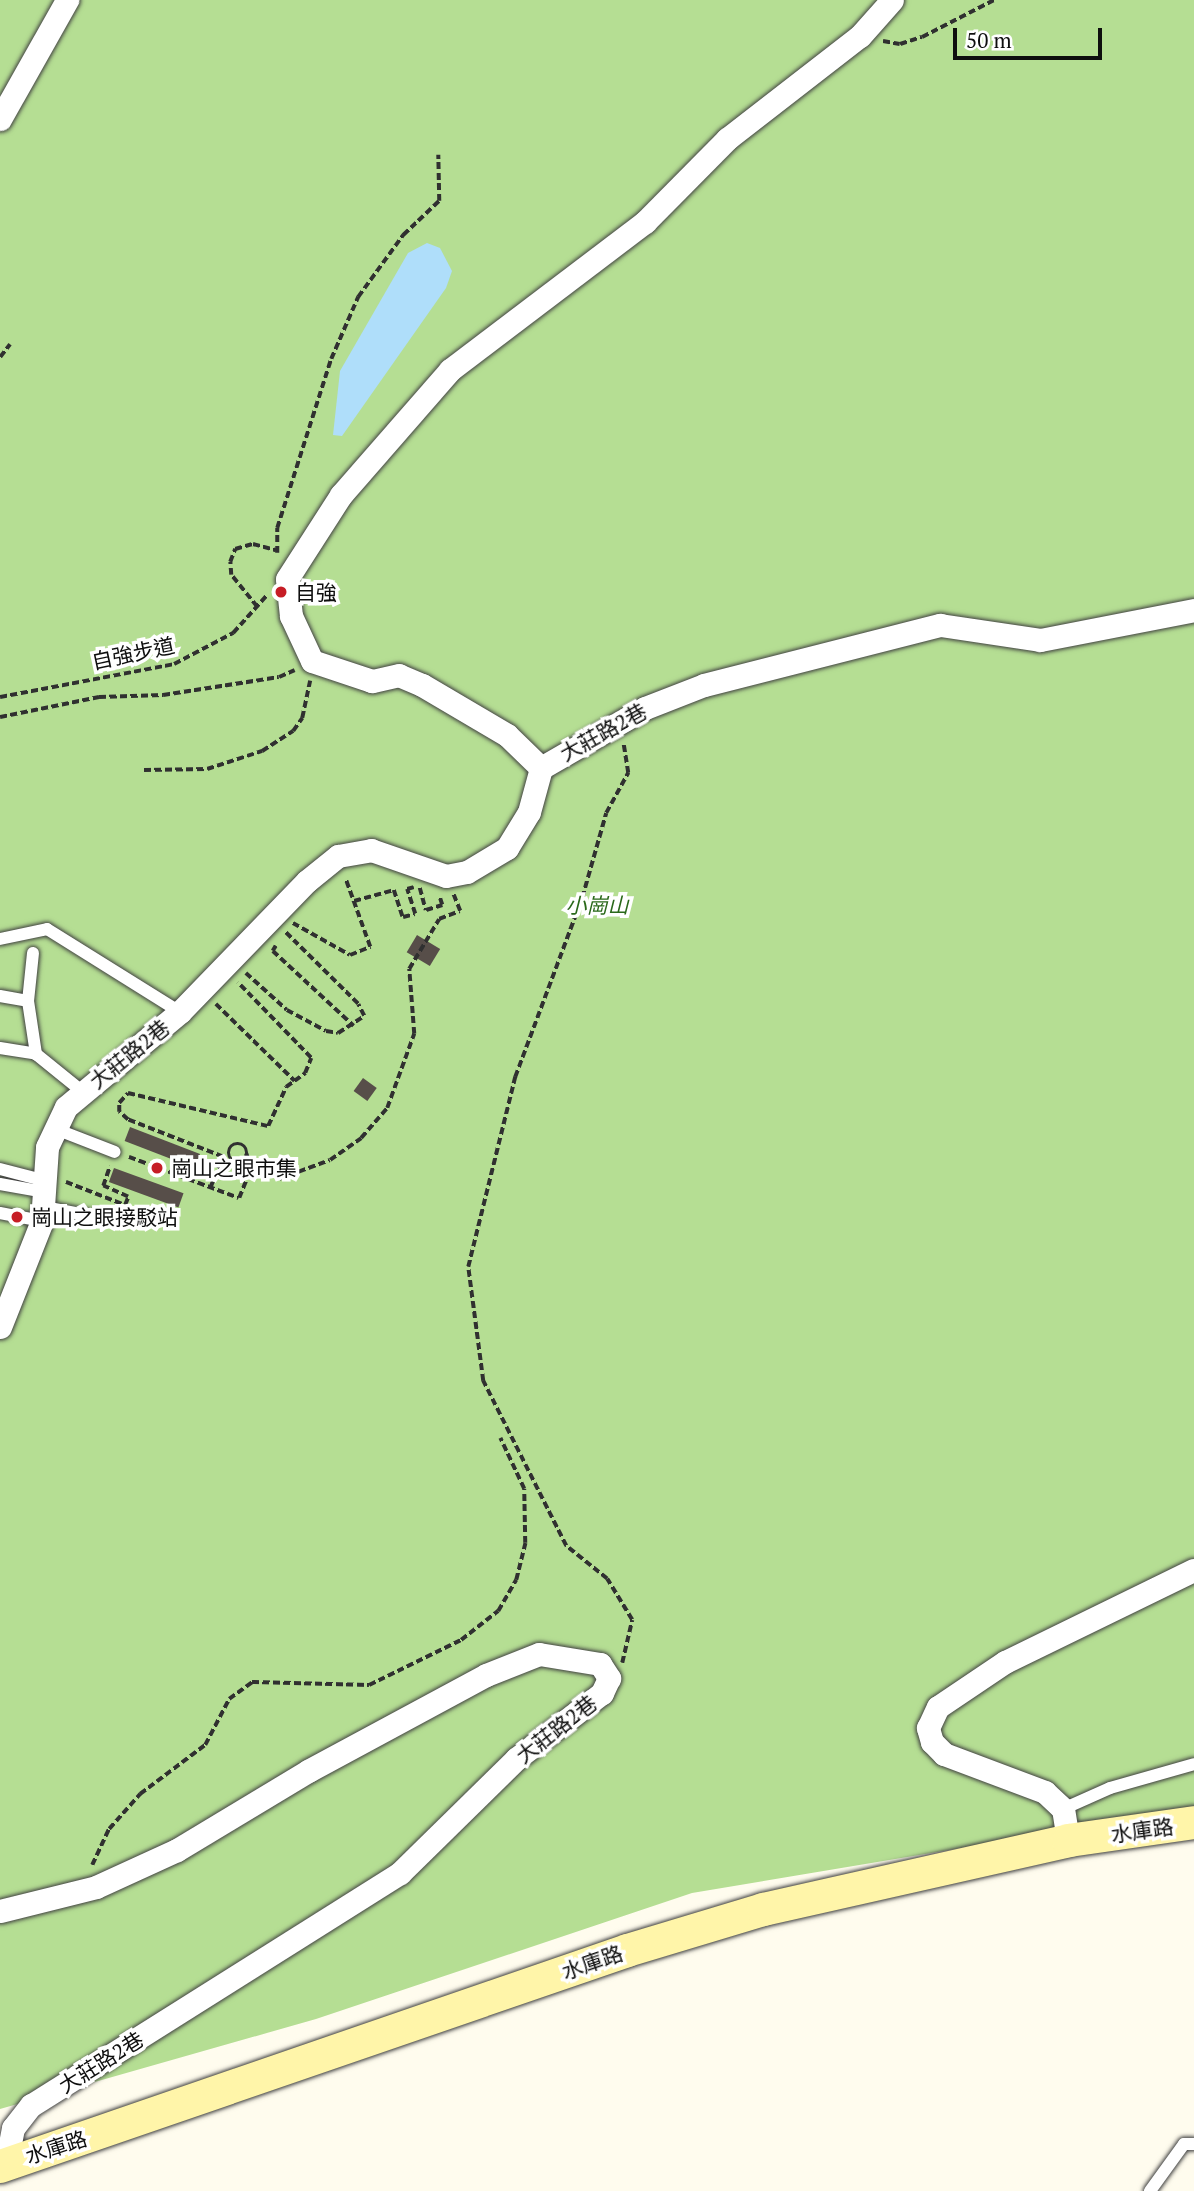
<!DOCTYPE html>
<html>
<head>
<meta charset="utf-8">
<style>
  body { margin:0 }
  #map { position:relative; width:1194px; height:2191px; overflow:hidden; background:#fffcee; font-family:"PT Serif","Noto Sans TC",serif }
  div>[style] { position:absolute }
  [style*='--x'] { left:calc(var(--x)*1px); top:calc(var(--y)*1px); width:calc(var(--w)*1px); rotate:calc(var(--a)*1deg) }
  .forest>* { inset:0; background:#b5de93 }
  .water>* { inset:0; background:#afdefa }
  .building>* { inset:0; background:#574e49; transform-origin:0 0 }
  .path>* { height:3.5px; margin-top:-1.75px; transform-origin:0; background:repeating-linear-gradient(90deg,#303030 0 7px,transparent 0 10.5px) }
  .path>.ring { margin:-1.75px; padding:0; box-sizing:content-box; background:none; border:3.5px solid #303030; border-radius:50% }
  .roads { filter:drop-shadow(0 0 2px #414141) drop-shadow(0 0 2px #414141) }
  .lane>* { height:12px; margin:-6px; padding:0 6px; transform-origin:6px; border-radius:6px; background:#fff }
  .street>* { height:23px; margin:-11.5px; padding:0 11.5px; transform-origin:11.5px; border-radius:11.5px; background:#fff }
  .secondary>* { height:33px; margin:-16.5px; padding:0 16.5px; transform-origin:16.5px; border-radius:16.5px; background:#fff5a9 }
  .path-bridge>* { height:3.5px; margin-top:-1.75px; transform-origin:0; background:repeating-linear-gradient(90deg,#303030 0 7px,transparent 0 10.5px) }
  .dots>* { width:19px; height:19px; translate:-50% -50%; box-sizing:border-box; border:4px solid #fff; border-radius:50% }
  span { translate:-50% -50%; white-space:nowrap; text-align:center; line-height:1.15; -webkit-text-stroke:7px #fff; paint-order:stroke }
  .poi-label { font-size:21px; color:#0e0e0e }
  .left { translate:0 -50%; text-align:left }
  .street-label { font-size:21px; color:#0e0e0e }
  .park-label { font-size:21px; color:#2a691a; font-style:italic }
  .scale { position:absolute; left:953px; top:28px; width:149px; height:32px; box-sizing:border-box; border:4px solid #0e0e0e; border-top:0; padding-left:9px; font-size:21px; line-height:24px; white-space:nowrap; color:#0e0e0e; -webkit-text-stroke:5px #fff; paint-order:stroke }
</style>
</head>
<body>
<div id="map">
  <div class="forest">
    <i style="clip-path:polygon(0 0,1194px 0,1194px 1809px,692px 1893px,316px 2019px,0 2109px)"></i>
  </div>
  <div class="water">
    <i style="clip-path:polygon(427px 243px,440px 248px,452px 271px,446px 288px,342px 436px,333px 435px,340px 371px,408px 253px)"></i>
  </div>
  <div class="building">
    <i style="left:417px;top:935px;width:27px;height:20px;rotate:31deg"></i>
    <i style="left:363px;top:1078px;width:17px;height:16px;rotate:36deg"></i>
    <i style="left:130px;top:1127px;width:75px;height:15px;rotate:21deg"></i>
    <i style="left:114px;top:1168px;width:74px;height:15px;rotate:20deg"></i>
  </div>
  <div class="path">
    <i style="--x:883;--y:41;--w:17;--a:10"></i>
    <i style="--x:900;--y:44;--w:23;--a:-18"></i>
    <i style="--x:922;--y:37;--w:81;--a:-27.2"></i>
    <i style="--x:0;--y:357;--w:16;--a:-52"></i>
    <i style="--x:277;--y:553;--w:25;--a:-90"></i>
    <i style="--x:277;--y:528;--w:177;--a:-72.3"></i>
    <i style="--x:331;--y:359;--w:68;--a:-66.5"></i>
    <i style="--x:358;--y:297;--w:77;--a:-54"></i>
    <i style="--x:403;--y:235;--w:50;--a:-43.4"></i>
    <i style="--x:439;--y:201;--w:46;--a:-91.2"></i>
    <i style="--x:257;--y:607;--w:41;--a:-129.1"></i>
    <i style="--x:231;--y:575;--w:13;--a:-94"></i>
    <i style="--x:230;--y:562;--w:14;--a:-69"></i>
    <i style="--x:235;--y:549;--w:19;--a:-16"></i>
    <i style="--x:253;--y:544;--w:24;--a:15"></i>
    <i style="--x:0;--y:697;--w:177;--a:-10.7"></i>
    <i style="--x:174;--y:664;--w:67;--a:-27.7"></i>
    <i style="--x:233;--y:633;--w:51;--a:-48.2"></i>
    <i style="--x:0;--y:717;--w:101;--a:-11.4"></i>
    <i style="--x:99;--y:697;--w:64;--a:-1.8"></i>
    <i style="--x:163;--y:695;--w:117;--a:-8.8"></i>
    <i style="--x:279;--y:677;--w:17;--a:-24"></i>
    <i style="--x:144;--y:770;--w:63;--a:-0.9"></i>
    <i style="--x:207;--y:769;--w:58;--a:-18.1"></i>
    <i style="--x:262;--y:751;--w:37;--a:-33"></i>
    <i style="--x:293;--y:731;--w:16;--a:-55"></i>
    <i style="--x:302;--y:718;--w:38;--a:-78"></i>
    <i style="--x:420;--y:888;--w:23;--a:75"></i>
    <i style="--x:426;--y:910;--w:17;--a:-17"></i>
    <i style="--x:442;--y:905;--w:9;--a:-108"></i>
    <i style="--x:354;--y:901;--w:41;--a:-15.4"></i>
    <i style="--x:394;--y:890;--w:28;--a:72"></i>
    <i style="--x:403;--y:917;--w:12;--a:-14"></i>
    <i style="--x:415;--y:914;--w:26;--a:-108"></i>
    <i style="--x:407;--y:889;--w:7;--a:-16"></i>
    <i style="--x:293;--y:923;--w:65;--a:29.3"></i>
    <i style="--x:350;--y:955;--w:22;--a:-22"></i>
    <i style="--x:370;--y:947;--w:73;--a:-109.9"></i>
    <i style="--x:276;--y:946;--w:6;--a:121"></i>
    <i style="--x:273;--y:951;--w:110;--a:42.8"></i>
    <i style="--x:246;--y:973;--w:55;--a:42.1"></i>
    <i style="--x:287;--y:1010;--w:44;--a:28.3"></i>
    <i style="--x:326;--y:1031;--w:12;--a:9"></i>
    <i style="--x:338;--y:1033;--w:31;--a:-33"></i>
    <i style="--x:364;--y:1016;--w:13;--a:-117"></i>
    <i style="--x:358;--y:1004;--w:103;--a:-135.4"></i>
    <i style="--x:216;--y:1004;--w:110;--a:44.3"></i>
    <i class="ring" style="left:229px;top:1144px;width:14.5px;height:14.5px"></i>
    <i style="--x:129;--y:1157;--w:117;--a:20.4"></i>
    <i style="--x:239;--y:1198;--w:31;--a:-68"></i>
    <i style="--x:251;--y:1169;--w:16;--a:-108"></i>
    <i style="--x:271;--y:1171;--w:11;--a:45"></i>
    <i style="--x:279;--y:1179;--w:54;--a:-20.4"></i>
    <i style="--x:330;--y:1160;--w:38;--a:-35"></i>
    <i style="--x:361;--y:1138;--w:40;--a:-49"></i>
    <i style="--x:387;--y:1108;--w:79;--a:-70"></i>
    <i style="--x:414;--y:1034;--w:65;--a:-94.4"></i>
    <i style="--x:409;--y:969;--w:58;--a:-59"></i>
    <i style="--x:439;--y:919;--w:22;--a:-21"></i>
    <i style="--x:460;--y:911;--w:18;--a:-112"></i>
    <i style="--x:66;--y:1182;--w:63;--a:21.3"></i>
    <i style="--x:125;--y:1205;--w:9;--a:-69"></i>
    <i style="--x:128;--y:1197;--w:27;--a:-156"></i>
    <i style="--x:103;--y:1186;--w:21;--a:-71"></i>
    <i style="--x:210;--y:1188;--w:34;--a:-67"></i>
    <i style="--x:223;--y:1157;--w:102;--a:-158.7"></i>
    <i style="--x:128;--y:1120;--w:12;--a:-138"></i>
    <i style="--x:119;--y:1112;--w:9;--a:-90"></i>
    <i style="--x:119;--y:1103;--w:13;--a:-48"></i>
    <i style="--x:128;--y:1093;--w:144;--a:13.3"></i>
    <i style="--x:268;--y:1126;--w:43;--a:-65.2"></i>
    <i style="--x:286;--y:1087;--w:24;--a:-36"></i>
    <i style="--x:305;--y:1073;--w:16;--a:-68"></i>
    <i style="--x:311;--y:1058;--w:105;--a:-134.2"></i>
    <i style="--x:622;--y:1663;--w:44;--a:-76.9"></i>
    <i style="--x:632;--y:1620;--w:48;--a:-121.4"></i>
    <i style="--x:607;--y:1579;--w:53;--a:-141.2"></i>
    <i style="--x:566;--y:1546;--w:185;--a:-116.7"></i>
    <i style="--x:483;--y:1381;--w:115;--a:-97.5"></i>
    <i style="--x:468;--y:1267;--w:196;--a:-76.1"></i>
    <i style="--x:515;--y:1077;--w:191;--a:-69.5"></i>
    <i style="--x:582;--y:898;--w:88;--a:-74.2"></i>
    <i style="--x:606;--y:813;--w:46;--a:-61.2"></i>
    <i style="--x:628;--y:773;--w:30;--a:-99"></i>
    <i style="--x:92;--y:1865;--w:40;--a:-65"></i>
    <i style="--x:109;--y:1829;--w:47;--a:-48.5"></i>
    <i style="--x:140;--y:1794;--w:81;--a:-37"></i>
    <i style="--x:205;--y:1745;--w:52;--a:-62.4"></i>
    <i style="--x:229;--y:1699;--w:29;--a:-36"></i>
    <i style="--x:252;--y:1682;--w:117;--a:1.5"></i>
    <i style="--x:369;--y:1685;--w:102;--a:-26.1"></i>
    <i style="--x:461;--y:1640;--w:47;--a:-38.1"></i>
    <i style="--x:498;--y:1611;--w:36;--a:-60"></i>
    <i style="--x:516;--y:1580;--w:38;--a:-76"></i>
    <i style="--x:525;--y:1543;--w:54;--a:-91.1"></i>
    <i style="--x:524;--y:1489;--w:56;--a:-115.2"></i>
  </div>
  <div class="roads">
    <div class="lane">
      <i style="--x:0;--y:939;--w:48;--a:-12"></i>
      <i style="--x:47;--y:929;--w:157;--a:32"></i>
      <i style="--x:33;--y:953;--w:48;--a:95.9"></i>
      <i style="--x:28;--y:1001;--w:54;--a:81.4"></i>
      <i style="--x:36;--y:1054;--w:60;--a:39"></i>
      <i style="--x:0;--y:996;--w:28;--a:10"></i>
      <i style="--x:0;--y:1048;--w:36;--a:9"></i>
      <i style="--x:53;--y:1128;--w:66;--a:21.2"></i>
      <i style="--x:0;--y:1169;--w:48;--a:14.6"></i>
      <i style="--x:0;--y:1184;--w:46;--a:10.1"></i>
      <i style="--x:44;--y:1207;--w:54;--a:10.7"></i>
      <i style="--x:0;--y:1213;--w:43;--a:10.8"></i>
      <i style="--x:1063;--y:1809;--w:51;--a:-24.1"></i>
      <i style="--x:1110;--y:1788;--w:87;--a:-15.9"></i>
      <i style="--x:1150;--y:2191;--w:58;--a:-54.1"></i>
      <i style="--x:1184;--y:2144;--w:10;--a:0"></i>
    </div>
    <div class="street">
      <i style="--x:0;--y:119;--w:137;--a:-60.6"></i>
      <i style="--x:541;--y:768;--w:47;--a:-135.9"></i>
      <i style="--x:507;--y:735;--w:99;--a:-149.5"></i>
      <i style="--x:422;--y:685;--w:25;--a:-157"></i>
      <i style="--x:399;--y:675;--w:28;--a:167"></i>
      <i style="--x:372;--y:681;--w:63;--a:-161.6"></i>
      <i style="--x:312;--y:661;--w:50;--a:-115"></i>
      <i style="--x:291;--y:616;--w:37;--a:-96"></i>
      <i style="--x:287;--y:579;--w:100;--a:-57.3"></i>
      <i style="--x:341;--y:495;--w:166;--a:-48.9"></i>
      <i style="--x:450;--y:370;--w:245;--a:-37.2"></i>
      <i style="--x:645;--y:222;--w:117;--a:-45.3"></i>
      <i style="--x:727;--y:139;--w:168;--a:-37.8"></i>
      <i style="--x:860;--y:36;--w:48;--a:-48.4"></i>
      <i style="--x:0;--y:1327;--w:114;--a:-68.4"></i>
      <i style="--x:42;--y:1221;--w:74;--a:-86.1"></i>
      <i style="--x:47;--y:1147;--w:44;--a:-64.6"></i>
      <i style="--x:66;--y:1107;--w:148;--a:-39.8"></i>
      <i style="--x:180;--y:1012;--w:182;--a:-45.9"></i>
      <i style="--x:307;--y:881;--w:40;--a:-39"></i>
      <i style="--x:338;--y:856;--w:34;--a:-10"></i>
      <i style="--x:371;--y:850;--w:79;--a:19.1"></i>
      <i style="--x:446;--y:876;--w:21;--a:-11"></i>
      <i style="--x:467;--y:872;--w:47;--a:-31"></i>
      <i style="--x:507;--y:848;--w:42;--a:-58.6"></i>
      <i style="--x:529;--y:812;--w:46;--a:-74.7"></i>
      <i style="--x:541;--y:768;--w:120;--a:-30"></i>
      <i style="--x:645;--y:708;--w:63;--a:-21.3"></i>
      <i style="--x:704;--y:685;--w:244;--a:-14.3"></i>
      <i style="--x:940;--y:625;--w:101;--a:8.5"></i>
      <i style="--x:1040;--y:640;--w:157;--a:-11"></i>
      <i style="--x:1068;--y:1840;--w:31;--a:-99"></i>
      <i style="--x:1063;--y:1809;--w:25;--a:-137"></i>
      <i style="--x:1045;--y:1792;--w:108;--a:-159.4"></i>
      <i style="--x:944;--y:1754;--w:17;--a:-135"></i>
      <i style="--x:932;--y:1742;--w:15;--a:-106"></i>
      <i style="--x:928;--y:1728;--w:23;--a:-65"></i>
      <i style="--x:938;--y:1707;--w:81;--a:-33.9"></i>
      <i style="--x:1005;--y:1662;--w:210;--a:-26"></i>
      <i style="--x:0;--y:1911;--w:99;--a:-14"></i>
      <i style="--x:96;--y:1887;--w:89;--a:-24.6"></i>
      <i style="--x:177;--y:1850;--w:153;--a:-31.1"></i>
      <i style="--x:308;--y:1771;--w:202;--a:-28.3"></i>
      <i style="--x:486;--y:1675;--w:57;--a:-21.6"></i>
      <i style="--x:539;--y:1654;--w:62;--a:9.3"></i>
      <i style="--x:600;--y:1664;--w:17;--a:57"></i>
      <i style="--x:609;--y:1678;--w:17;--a:115"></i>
      <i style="--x:602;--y:1693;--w:108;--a:142.5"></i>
      <i style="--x:516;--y:1759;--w:163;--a:135.5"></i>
      <i style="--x:400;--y:1873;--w:436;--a:147.8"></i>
      <i style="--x:31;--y:2105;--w:29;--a:128"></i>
      <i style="--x:13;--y:2128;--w:36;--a:101"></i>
    </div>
    <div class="secondary">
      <i style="--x:0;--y:2166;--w:663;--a:-19.01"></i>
      <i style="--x:627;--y:1950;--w:142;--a:-16.8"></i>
      <i style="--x:763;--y:1909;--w:313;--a:-12.7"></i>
      <i style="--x:1068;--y:1840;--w:127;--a:-8.1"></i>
    </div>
  </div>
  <div class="path-bridge">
    <i style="--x:239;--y:1162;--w:33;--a:16"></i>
  </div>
  <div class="dots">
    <i style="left:281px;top:592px;background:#c61d25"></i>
    <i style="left:157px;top:1168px;background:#c61d25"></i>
    <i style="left:17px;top:1217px;background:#c61d25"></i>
  </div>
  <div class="poi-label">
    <span class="left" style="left:295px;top:592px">自強</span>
    <span class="left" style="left:171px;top:1168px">崗山之眼市集</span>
    <span class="left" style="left:31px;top:1217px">崗山之眼接駁站</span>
  </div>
  <div class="street-label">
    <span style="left:133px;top:653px;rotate:-12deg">自強步道</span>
    <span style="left:603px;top:732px;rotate:-29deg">大莊路2巷</span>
    <span style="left:129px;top:1054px;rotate:-39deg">大莊路2巷</span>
    <span style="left:556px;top:1729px;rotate:-38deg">大莊路2巷</span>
    <span style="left:1142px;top:1830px;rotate:-8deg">水庫路</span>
    <span style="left:592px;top:1962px;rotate:-19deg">水庫路</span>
    <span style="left:101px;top:2062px;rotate:-32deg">大莊路2巷</span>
    <span style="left:56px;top:2147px;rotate:-18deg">水庫路</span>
  </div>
  <div class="park-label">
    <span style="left:597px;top:905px">小崗山</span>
  </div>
  <div class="scale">50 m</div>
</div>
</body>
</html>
